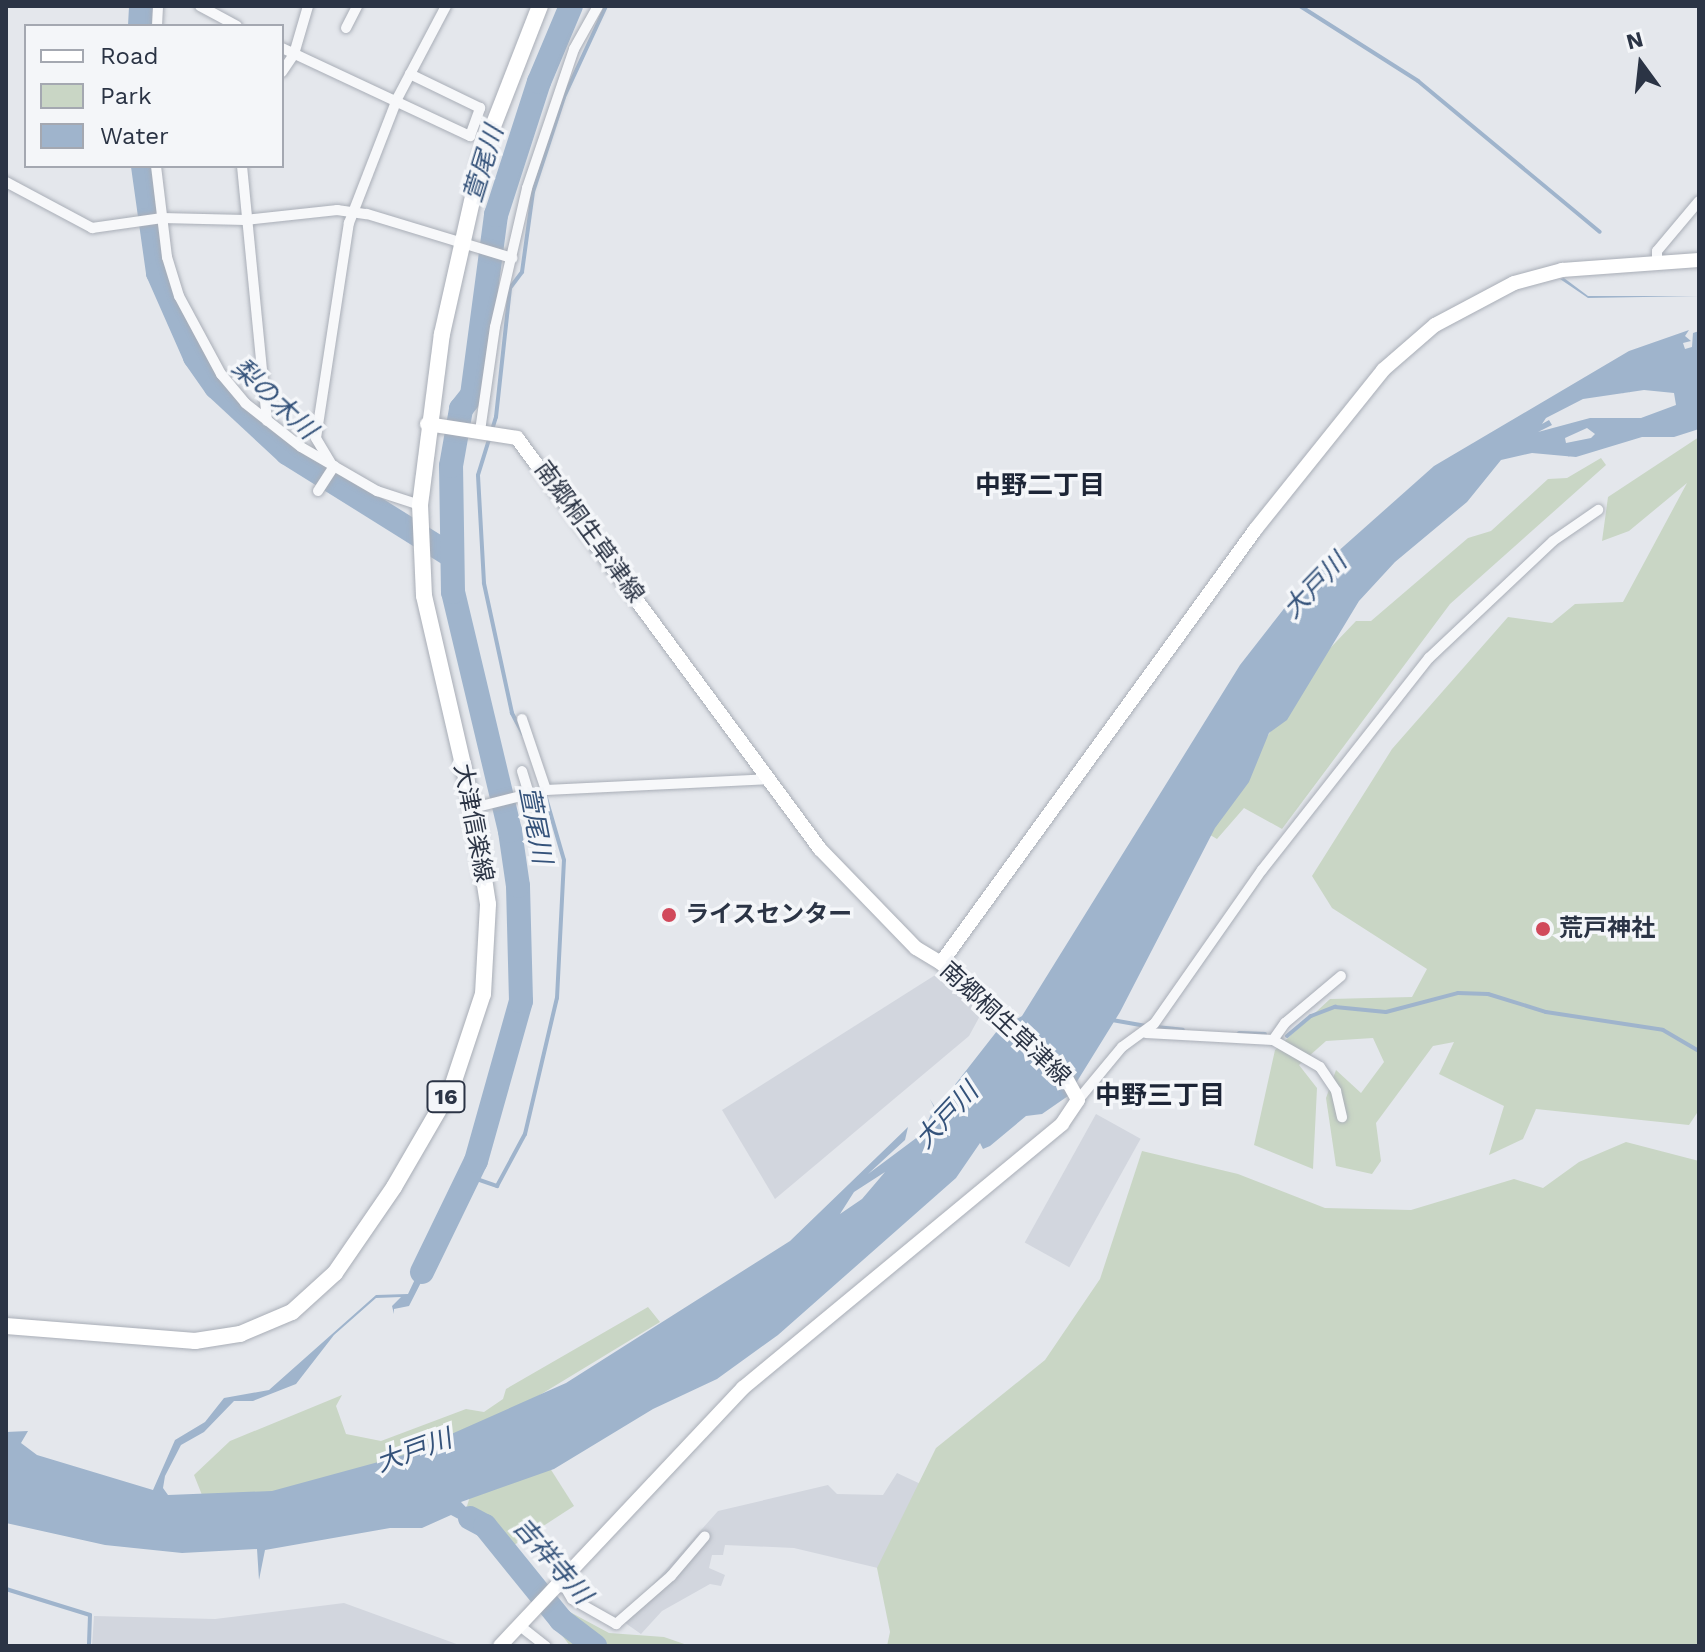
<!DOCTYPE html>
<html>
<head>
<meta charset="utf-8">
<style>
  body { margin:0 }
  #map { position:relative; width:1705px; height:1652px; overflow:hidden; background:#e4e7ec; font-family:"Work Sans","Noto Sans JP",sans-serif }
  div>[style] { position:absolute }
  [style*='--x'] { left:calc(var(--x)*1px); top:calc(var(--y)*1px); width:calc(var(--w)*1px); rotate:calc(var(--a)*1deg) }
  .built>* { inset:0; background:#d2d6de; transform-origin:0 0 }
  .green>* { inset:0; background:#c9d6c5 }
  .water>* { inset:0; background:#9fb4cc }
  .stream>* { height:4px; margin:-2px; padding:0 2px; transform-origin:2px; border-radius:2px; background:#9fb4cc }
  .river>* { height:24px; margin:-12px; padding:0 12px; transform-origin:12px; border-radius:12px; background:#9fb4cc }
  .roads { filter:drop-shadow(0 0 2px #a9aeb7) drop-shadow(0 0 2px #a9aeb7) }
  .street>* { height:10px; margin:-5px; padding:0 5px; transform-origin:5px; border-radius:5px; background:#f7f8fa }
  .secondary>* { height:14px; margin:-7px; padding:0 7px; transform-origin:7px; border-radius:7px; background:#fff }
  .primary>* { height:16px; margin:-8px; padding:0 8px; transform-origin:8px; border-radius:8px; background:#fff }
  .dots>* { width:22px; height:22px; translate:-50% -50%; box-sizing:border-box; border:4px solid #f4f6f9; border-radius:50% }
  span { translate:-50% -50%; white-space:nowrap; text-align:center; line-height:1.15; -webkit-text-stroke:7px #f4f6f9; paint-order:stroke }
  .shield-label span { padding:2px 6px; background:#f4f6f9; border:2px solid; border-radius:6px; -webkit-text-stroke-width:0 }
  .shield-label { font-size:22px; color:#2b3445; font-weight:700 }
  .street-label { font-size:24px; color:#2b3445 }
  .poi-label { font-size:24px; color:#2b3445; font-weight:700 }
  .left { translate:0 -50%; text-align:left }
  .water-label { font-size:26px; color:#34527a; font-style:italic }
  .neighbourhood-label { font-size:26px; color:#1d2536; font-weight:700 }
  .frame { position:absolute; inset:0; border:8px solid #2b3445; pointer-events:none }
  .legend { position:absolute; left:24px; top:24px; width:260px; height:144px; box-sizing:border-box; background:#f4f6f9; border:2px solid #a4a8b1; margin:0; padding:10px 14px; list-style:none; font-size:24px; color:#2b3445 }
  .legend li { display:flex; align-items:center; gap:16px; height:40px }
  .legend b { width:40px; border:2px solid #a4a8b1 }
  .north { position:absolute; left:1601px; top:24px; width:80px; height:80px; -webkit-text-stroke:6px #f4f6f9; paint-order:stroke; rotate:345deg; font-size:22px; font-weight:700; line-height:32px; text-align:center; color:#2b3445 }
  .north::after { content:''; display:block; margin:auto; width:28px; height:36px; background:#2b3445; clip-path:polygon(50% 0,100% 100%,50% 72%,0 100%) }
</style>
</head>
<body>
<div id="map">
  <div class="built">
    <i style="clip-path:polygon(940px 972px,981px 1014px,969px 1036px,775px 1199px,722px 1110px)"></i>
    <i style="left:1096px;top:1114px;width:51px;height:147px;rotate:29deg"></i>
    <i style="clip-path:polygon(897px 1473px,925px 1486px,882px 1569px,794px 1548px,725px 1545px,723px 1555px,712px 1555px,709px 1568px,725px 1575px,721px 1586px,710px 1584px,662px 1611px,641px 1634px,621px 1620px,718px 1511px,828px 1485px,837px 1494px,883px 1495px)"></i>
    <i style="clip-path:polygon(344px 1603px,462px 1646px,92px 1646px,94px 1616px,215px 1619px)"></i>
  </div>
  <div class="green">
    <i style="clip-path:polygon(1699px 437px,1699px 1110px,1689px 1125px,1536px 1109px,1523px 1139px,1489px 1155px,1504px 1106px,1439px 1074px,1454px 1042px,1433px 1046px,1376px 1123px,1381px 1161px,1372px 1174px,1336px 1166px,1326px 1098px,1336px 1070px,1361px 1093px,1384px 1062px,1373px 1038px,1326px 1041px,1299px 1065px,1317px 1088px,1313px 1169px,1254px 1145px,1275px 1050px,1330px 999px,1412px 997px,1427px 969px,1332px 908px,1312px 876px,1392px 749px,1508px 617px,1552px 623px,1575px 604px,1623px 602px,1687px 483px,1629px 531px,1602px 541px,1608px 497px)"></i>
    <i style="clip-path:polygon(1601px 458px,1606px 465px,1450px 604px,1282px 829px,1244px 808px,1217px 839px,1205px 832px,1314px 665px,1356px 621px,1371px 621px,1468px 538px,1491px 531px,1548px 479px,1567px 478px)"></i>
    <i style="clip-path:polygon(1626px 1142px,1699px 1161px,1699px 1646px,887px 1646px,890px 1632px,877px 1568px,936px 1448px,1045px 1360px,1100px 1279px,1142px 1151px,1238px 1174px,1325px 1208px,1411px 1210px,1514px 1179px,1543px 1188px,1579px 1162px)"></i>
    <i style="clip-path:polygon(648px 1307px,660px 1322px,520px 1407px,407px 1457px,273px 1494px,204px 1500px,194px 1475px,230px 1441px,342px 1395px,336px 1406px,346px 1434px,381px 1441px,466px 1409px,484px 1412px,503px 1399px,506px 1389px)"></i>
    <i style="clip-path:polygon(548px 1465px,574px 1506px,511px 1547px,489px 1538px,467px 1506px,472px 1490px)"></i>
    <i style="clip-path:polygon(568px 1611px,609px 1633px,664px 1637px,690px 1646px,570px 1646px,558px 1630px)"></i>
  </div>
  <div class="water">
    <i style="clip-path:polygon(1564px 278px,1588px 296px,1699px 296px,1588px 298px,1560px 279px)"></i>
    <i style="clip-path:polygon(evenodd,1689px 330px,1685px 336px,1691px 341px,1683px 343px,1685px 349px,1692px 347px,1693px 333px,1699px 331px,1699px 429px,1674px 437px,1642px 437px,1576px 457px,1532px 453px,1501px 460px,1467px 502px,1395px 562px,1359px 601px,1287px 720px,1269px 733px,1249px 782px,1215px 828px,1120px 1012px,1068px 1096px,1042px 1114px,1026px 1116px,990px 1146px,983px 1149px,980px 1143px,956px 1178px,778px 1335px,717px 1379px,653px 1409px,554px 1469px,461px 1502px,496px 1539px,451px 1515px,422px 1528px,390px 1528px,265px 1550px,259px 1580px,257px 1549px,182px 1553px,105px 1545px,6px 1523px,6px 1432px,28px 1431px,21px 1443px,37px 1455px,153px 1490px,175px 1440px,205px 1422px,224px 1398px,269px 1390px,376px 1295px,408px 1294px,436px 1235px,436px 1253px,409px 1306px,394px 1309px,394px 1314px,392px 1306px,401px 1297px,376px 1298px,334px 1335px,296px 1384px,253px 1401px,234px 1401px,204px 1432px,181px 1445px,165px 1476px,163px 1488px,168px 1495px,272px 1491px,404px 1455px,566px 1383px,790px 1241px,908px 1127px,905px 1140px,868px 1174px,923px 1133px,934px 1107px,930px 1099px,936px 1109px,997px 1031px,1022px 1016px,1240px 665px,1308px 578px,1434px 466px,1629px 351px,1689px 330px,1644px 390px,1674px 393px,1676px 405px,1641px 418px,1590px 418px,1538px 432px,1552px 425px,1549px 420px,1542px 424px,1546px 418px,1583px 399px,1644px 390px,1689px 330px,1587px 428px,1595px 434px,1591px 438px,1566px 443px,1565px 438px,1587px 428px,1689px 330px,885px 1172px,862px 1199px,840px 1214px,854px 1192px,885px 1172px)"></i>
  </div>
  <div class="stream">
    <i style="--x:1300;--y:6;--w:140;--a:32.4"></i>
    <i style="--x:1418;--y:81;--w:236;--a:39.7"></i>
    <i style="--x:523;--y:734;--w:24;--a:-118"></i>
    <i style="--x:512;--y:713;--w:133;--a:-102.2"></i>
    <i style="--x:484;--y:583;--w:108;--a:-93.2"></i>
    <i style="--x:478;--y:475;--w:61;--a:-72.8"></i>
    <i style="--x:496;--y:417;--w:130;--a:-83.8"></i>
    <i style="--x:510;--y:288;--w:20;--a:-53"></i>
    <i style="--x:522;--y:272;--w:81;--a:-82.2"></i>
    <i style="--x:533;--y:192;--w:100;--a:-71.9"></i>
    <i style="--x:564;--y:97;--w:100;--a:-65.2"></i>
    <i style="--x:1112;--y:1020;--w:36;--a:10"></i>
    <i style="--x:1156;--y:1027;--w:27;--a:6"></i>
    <i style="--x:1239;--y:1033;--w:26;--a:2"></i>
    <i style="--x:1287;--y:1036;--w:31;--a:-40"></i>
    <i style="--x:1311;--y:1016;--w:26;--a:-21"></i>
    <i style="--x:1335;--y:1007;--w:51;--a:5.6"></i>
    <i style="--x:1386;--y:1012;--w:74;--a:-14.8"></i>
    <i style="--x:1458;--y:993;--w:30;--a:2"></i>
    <i style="--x:1488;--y:994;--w:61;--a:17.2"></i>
    <i style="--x:1546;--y:1012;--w:118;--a:8.7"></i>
    <i style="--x:1663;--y:1030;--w:42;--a:30.3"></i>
    <i style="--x:468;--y:1176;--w:31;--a:19"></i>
    <i style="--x:497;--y:1186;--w:59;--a:-61.7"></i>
    <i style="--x:525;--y:1134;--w:140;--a:-76.8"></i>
    <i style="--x:557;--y:998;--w:138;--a:-87.1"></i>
    <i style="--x:564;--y:860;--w:72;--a:-106.2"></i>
    <i style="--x:6;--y:1589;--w:88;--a:17.2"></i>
    <i style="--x:90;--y:1615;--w:31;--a:92"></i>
    <i style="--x:68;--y:1646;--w:8;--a:0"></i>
  </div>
  <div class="river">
    <i style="--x:140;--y:26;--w:20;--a:-87"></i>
    <i style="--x:143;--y:166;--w:108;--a:82"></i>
    <i style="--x:158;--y:273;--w:92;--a:66.2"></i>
    <i style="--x:195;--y:357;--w:37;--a:55"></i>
    <i style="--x:216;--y:387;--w:97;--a:42.9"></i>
    <i style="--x:287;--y:453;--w:192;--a:32"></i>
    <i style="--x:422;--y:1272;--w:123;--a:-64.1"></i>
    <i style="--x:476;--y:1161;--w:166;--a:-74.3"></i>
    <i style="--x:521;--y:1001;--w:115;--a:-91.5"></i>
    <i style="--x:518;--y:886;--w:56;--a:-98.3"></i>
    <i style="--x:510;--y:831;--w:246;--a:-103.4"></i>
    <i style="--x:453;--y:592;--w:126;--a:-90.9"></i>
    <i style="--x:451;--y:466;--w:58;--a:-80"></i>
    <i style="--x:461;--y:409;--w:18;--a:-52"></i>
    <i style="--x:472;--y:395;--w:182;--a:-82.4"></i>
    <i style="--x:496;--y:215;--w:140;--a:-72.1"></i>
    <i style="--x:539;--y:82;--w:82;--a:-67.2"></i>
    <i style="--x:470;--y:1518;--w:17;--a:28"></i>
    <i style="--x:485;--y:1526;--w:121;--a:51"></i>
    <i style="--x:561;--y:1620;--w:43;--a:37.4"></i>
  </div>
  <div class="roads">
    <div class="street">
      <i style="--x:200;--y:6;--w:42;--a:28.4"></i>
      <i style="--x:157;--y:26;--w:20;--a:-87"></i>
      <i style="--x:346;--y:28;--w:25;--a:-63"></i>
      <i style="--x:282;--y:48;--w:208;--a:25.1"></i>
      <i style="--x:470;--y:136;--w:30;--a:-70"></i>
      <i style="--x:480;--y:108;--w:78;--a:-154.1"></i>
      <i style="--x:282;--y:72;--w:22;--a:-56"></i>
      <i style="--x:294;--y:54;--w:50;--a:-73.7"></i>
      <i style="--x:156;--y:166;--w:92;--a:83.1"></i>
      <i style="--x:167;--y:257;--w:41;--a:72.9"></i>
      <i style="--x:179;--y:296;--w:89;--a:61.7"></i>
      <i style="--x:221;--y:374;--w:38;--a:50"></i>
      <i style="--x:245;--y:403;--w:71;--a:38.2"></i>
      <i style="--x:301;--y:447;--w:88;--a:30.1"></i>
      <i style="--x:377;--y:491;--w:45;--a:18"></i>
      <i style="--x:242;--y:166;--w:256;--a:84.4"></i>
      <i style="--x:6;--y:182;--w:98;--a:28.1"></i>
      <i style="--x:92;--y:228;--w:71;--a:-8.1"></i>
      <i style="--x:162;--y:218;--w:83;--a:1.4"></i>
      <i style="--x:245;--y:220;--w:93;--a:-6.2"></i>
      <i style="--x:337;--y:210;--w:30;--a:8"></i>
      <i style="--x:367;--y:214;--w:152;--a:16.9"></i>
      <i style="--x:1657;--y:261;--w:10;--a:-90"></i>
      <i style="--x:1657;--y:251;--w:65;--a:-50"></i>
      <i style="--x:480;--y:431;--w:105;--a:-81.8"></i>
      <i style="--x:495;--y:327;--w:143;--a:-77"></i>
      <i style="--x:527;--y:188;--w:147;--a:-71.3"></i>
      <i style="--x:574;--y:49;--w:49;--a:-60.8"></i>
      <i style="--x:332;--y:465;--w:31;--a:-121"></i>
      <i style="--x:316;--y:438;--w:218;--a:-81.3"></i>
      <i style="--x:349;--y:223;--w:133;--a:-68.8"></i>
      <i style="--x:397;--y:99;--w:105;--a:-62.2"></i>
      <i style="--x:318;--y:491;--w:30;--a:-57"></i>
      <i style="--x:522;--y:719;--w:75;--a:71.3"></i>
      <i style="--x:546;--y:790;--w:221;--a:-2.8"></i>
      <i style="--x:473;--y:808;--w:58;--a:-14"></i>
      <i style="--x:529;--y:794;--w:24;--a:-107"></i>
      <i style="--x:1146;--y:1033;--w:127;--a:3.2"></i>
      <i style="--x:1273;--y:1040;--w:21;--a:-55"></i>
      <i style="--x:1285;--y:1023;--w:73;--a:-40"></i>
      <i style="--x:1273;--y:1040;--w:54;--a:29.9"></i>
      <i style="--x:1320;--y:1067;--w:29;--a:56"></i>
      <i style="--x:1336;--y:1091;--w:27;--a:77"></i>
      <i style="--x:1078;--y:1100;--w:69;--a:-50.3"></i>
      <i style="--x:1122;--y:1047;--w:39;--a:-36"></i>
      <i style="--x:1154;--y:1024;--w:188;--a:-55"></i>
      <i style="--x:1262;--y:870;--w:270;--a:-51.8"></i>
      <i style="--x:1429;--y:658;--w:170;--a:-43.3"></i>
      <i style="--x:1553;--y:541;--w:55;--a:-34.6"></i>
      <i style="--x:561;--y:1580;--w:22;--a:60"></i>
      <i style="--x:572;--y:1599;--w:51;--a:29.6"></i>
      <i style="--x:616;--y:1624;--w:73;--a:-41.1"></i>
      <i style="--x:671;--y:1576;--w:52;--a:-49.6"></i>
      <i style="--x:520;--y:1626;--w:33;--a:38"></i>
    </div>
    <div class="secondary">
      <i style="--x:427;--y:424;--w:91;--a:8.8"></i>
      <i style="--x:517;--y:438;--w:511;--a:53.6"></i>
      <i style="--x:820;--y:849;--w:138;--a:45.9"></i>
      <i style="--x:916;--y:948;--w:29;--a:31"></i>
      <i style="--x:941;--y:963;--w:170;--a:42.6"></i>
      <i style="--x:1066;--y:1078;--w:25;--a:61"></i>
      <i style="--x:1078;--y:1100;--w:29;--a:124"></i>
      <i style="--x:1062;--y:1124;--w:414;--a:140.4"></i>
      <i style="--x:743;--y:1388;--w:354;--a:133.3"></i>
      <i style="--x:941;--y:963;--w:535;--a:-54.05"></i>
      <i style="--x:1255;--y:530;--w:205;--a:-51.3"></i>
      <i style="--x:1383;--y:370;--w:69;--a:-40.9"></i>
      <i style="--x:1435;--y:325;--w:89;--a:-28"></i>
      <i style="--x:1514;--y:283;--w:50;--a:-15.2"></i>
      <i style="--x:1562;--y:270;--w:137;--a:-4.2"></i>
    </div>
    <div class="primary">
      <i style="--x:6;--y:1326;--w:190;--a:4.5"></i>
      <i style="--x:195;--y:1341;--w:46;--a:-8.8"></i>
      <i style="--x:240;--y:1334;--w:56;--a:-22.9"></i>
      <i style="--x:292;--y:1312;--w:58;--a:-42.2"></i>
      <i style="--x:335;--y:1273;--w:104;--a:-55.5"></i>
      <i style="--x:394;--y:1187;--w:116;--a:-59.9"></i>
      <i style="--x:452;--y:1087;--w:98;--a:-71.6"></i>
      <i style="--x:483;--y:994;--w:90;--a:-86.8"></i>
      <i style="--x:488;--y:904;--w:97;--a:-98.9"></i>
      <i style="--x:473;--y:808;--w:218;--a:-103"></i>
      <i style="--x:424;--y:596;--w:91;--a:-92.5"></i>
      <i style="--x:420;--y:505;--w:172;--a:-82.7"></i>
      <i style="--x:442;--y:334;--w:187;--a:-77.3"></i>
      <i style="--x:483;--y:152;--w:157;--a:-68.7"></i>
    </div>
  </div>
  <div class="dots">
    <i style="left:669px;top:915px;background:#d1495b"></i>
    <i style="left:1543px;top:929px;background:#d1495b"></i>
  </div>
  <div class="shield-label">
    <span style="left:446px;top:1097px">16</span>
  </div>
  <div class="street-label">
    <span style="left:589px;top:532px;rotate:54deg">南郷桐生草津線</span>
    <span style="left:473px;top:823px;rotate:79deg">大津信楽線</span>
    <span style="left:1005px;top:1024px;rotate:43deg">南郷桐生草津線</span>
  </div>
  <div class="poi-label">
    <span class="left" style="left:685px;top:915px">ライスセンター</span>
    <span class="left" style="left:1559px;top:929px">荒戸神社</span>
  </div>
  <div class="water-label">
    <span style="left:484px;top:164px;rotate:-73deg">萱尾川</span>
    <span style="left:274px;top:399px;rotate:43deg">梨の木川</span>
    <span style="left:1315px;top:586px;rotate:-46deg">大戸川</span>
    <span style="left:535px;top:825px;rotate:79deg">萱尾川</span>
    <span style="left:947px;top:1116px;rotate:-47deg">大戸川</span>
    <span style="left:414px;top:1451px;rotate:-20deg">大戸川</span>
    <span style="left:552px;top:1561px;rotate:49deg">吉祥寺川</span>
  </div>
  <div class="neighbourhood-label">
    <span style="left:1040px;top:486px">中野二丁目</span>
    <span style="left:1160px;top:1096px">中野三丁目</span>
  </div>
  <div class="frame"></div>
  <ul class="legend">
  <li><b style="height:10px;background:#fff"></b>Road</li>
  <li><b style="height:22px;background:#c9d6c5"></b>Park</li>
  <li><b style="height:22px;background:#9fb4cc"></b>Water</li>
  </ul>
  <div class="north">N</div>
</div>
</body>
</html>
